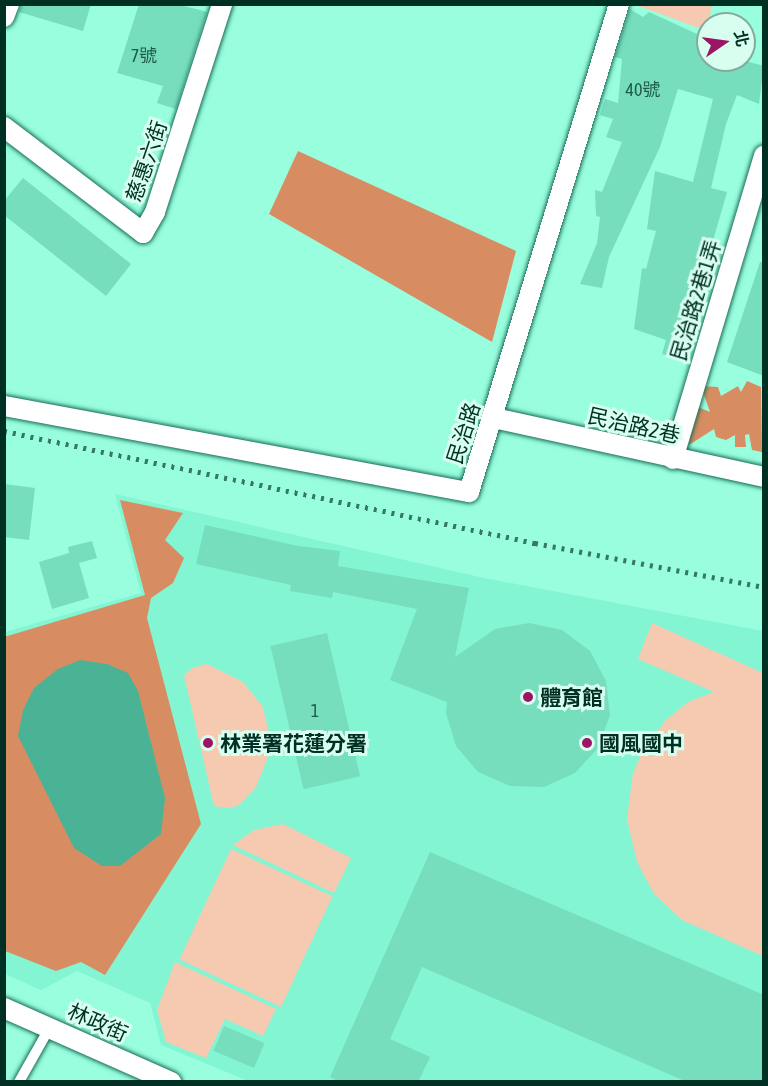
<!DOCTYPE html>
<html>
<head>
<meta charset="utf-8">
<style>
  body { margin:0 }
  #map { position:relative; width:768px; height:1086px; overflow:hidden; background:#98fede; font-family:"Asap Condensed","Noto Sans TC",sans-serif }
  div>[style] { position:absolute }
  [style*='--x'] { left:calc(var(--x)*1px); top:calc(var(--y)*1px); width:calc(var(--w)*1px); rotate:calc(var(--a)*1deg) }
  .built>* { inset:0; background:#83f5d2 }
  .green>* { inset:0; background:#f6cab0; transform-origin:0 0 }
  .forest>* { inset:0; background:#d78d61 }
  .water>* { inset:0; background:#4ab395 }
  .building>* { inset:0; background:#76ddbd; transform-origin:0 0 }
  .roads { filter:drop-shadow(0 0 2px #176c57) drop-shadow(0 0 2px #176c57) }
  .service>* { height:10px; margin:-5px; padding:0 5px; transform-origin:5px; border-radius:5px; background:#fff }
  .minor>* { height:20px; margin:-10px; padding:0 10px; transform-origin:10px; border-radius:10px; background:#fff }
  .rail>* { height:4.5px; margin-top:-2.25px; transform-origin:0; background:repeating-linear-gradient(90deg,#347764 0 3px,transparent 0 9px) }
  .dots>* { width:16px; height:16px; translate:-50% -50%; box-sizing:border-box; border:3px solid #d8fef0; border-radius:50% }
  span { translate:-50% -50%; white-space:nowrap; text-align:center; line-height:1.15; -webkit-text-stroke:6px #d8fef0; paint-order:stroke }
  .number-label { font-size:18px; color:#1e5b4a }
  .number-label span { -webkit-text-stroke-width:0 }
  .street-label { font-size:21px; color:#003024 }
  .poi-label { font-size:21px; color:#003024; font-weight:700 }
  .left { translate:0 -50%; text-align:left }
  .frame { position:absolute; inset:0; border:6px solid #003024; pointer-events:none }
  .north { position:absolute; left:696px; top:12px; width:60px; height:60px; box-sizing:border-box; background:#d8fef0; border:2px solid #82ac9e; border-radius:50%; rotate:77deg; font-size:16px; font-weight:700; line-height:24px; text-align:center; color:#003024 }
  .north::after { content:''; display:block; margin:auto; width:21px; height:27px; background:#9c1565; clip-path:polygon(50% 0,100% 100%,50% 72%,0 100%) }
</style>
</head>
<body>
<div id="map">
  <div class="built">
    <i style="clip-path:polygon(115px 494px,484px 578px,763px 631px,763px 1081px,248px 1081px,161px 1045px,150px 1003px,77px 971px,41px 990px,5px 974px,5px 632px,141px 593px)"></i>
  </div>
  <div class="green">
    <i style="clip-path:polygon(637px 4px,712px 5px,707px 31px,636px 5px)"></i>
    <i style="clip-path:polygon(652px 623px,763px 673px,763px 956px,682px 920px,654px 894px,637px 862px,627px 819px,633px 773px,644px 748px,666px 720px,688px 702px,714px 692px,638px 659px)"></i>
    <i style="clip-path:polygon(207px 664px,243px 682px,263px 707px,272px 747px,256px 787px,238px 806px,226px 808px,214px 806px,184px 675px,192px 668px)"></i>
    <i style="clip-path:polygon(283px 824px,351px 858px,334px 893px,233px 845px,254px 830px)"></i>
    <i style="left:231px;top:849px;width:112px;height:122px;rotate:25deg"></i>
    <i style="clip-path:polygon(175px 962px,276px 1009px,263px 1036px,225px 1019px,206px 1058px,166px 1042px,157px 1010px)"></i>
  </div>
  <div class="forest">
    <i style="clip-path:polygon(298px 151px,516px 251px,492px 342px,269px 214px)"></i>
    <i style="clip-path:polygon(747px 381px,761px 387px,762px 452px,752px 450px,749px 434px,745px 435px,746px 447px,735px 447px,735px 435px,726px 440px,716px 437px,714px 429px,689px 445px,693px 405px,710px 412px,701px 386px,718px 387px,721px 396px,738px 386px,741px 392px)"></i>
    <i style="clip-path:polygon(120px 500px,183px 513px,165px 540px,184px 558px,173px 583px,151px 598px,147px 618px,201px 824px,105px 975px,81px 962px,56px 971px,5px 951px,4px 637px,145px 595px)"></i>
  </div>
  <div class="water">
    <i style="clip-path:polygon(80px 660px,107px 664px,128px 673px,138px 691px,165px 798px,161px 834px,120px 866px,102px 866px,74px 848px,18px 736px,23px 710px,34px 688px,58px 669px)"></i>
  </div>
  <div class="building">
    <i style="clip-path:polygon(21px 4px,91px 4px,83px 31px,19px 12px)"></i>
    <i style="clip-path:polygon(139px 4px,177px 4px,207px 12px,176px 109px,157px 103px,163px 86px,117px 73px)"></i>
    <i style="clip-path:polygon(630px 9px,643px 17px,649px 12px,708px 39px,708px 60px,742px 60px,764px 66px,759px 104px,737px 95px,726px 124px,711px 188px,727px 192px,679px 359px,662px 354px,666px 340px,634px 329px,642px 268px,646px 269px,656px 231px,647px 229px,655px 171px,693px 182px,713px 99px,678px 89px,660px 147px,609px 257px,602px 288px,580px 284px,597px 243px,600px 217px,596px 216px,595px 190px,602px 192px,622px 142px,606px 137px,613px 119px,600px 115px,605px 99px,618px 103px,622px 59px,615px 57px)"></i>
    <i style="clip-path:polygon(23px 178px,131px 264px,106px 296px,4px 215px,4px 201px)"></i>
    <i style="clip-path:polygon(760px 262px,764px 262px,764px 376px,727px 362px)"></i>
    <i style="clip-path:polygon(4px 484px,35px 488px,29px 540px,4px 537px)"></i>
    <i style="clip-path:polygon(205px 525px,298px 546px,340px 551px,338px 566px,469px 588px,455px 657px,495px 629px,529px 623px,562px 630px,590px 651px,606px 681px,610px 715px,598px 748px,575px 773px,544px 787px,510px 786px,478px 772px,456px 746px,446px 713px,447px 702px,390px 680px,417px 609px,333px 592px,332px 598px,290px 591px,291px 585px,196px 564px)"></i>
    <i style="clip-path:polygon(92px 541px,97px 558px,79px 563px,89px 598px,52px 609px,39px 562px,69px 553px,68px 547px)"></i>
    <i style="left:327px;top:633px;width:147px;height:58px;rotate:77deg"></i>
    <i style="clip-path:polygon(430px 852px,764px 995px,764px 1082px,687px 1082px,422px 967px,390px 1039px,430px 1057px,418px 1082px,339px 1082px,330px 1077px)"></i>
    <i style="left:224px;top:1026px;width:44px;height:27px;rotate:23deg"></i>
  </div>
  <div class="roads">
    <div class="service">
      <i style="--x:19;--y:1082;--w:63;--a:-60.6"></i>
    </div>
    <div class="minor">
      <i style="--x:4;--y:17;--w:14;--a:-69"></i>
      <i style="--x:4;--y:127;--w:175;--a:37.3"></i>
      <i style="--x:143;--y:233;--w:24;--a:-60"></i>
      <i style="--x:155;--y:212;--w:219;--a:-72.1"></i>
      <i style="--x:4;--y:406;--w:473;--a:10.5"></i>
      <i style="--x:469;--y:492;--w:511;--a:-72.91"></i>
      <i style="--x:494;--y:418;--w:276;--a:12.3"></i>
      <i style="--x:673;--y:459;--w:317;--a:-73.3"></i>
      <i style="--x:4;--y:1008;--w:183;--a:23.9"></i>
    </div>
  </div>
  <div class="rail">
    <i style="--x:4;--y:431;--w:543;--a:11.91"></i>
    <i style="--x:535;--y:543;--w:233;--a:10.9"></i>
  </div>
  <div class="dots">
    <i style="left:528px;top:697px;background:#9c1565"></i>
    <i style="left:208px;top:743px;background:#9c1565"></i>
    <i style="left:587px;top:743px;background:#9c1565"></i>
  </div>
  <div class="number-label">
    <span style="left:144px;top:56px">7號</span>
    <span style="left:643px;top:90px">40號</span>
    <span style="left:315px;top:711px">1</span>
  </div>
  <div class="street-label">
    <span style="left:146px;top:161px;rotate:-71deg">慈惠六街</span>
    <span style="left:695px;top:300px;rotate:-73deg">民治路2巷1弄</span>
    <span style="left:634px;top:425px;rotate:13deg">民治路2巷</span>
    <span style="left:463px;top:433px;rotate:-72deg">民治路</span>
    <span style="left:98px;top:1022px;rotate:24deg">林政街</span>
  </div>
  <div class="poi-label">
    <span class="left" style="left:540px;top:697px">體育館</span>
    <span class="left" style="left:220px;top:743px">林業署花蓮分署</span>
    <span class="left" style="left:599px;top:743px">國風國中</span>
  </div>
  <div class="frame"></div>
  <div class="north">北</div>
</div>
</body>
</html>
